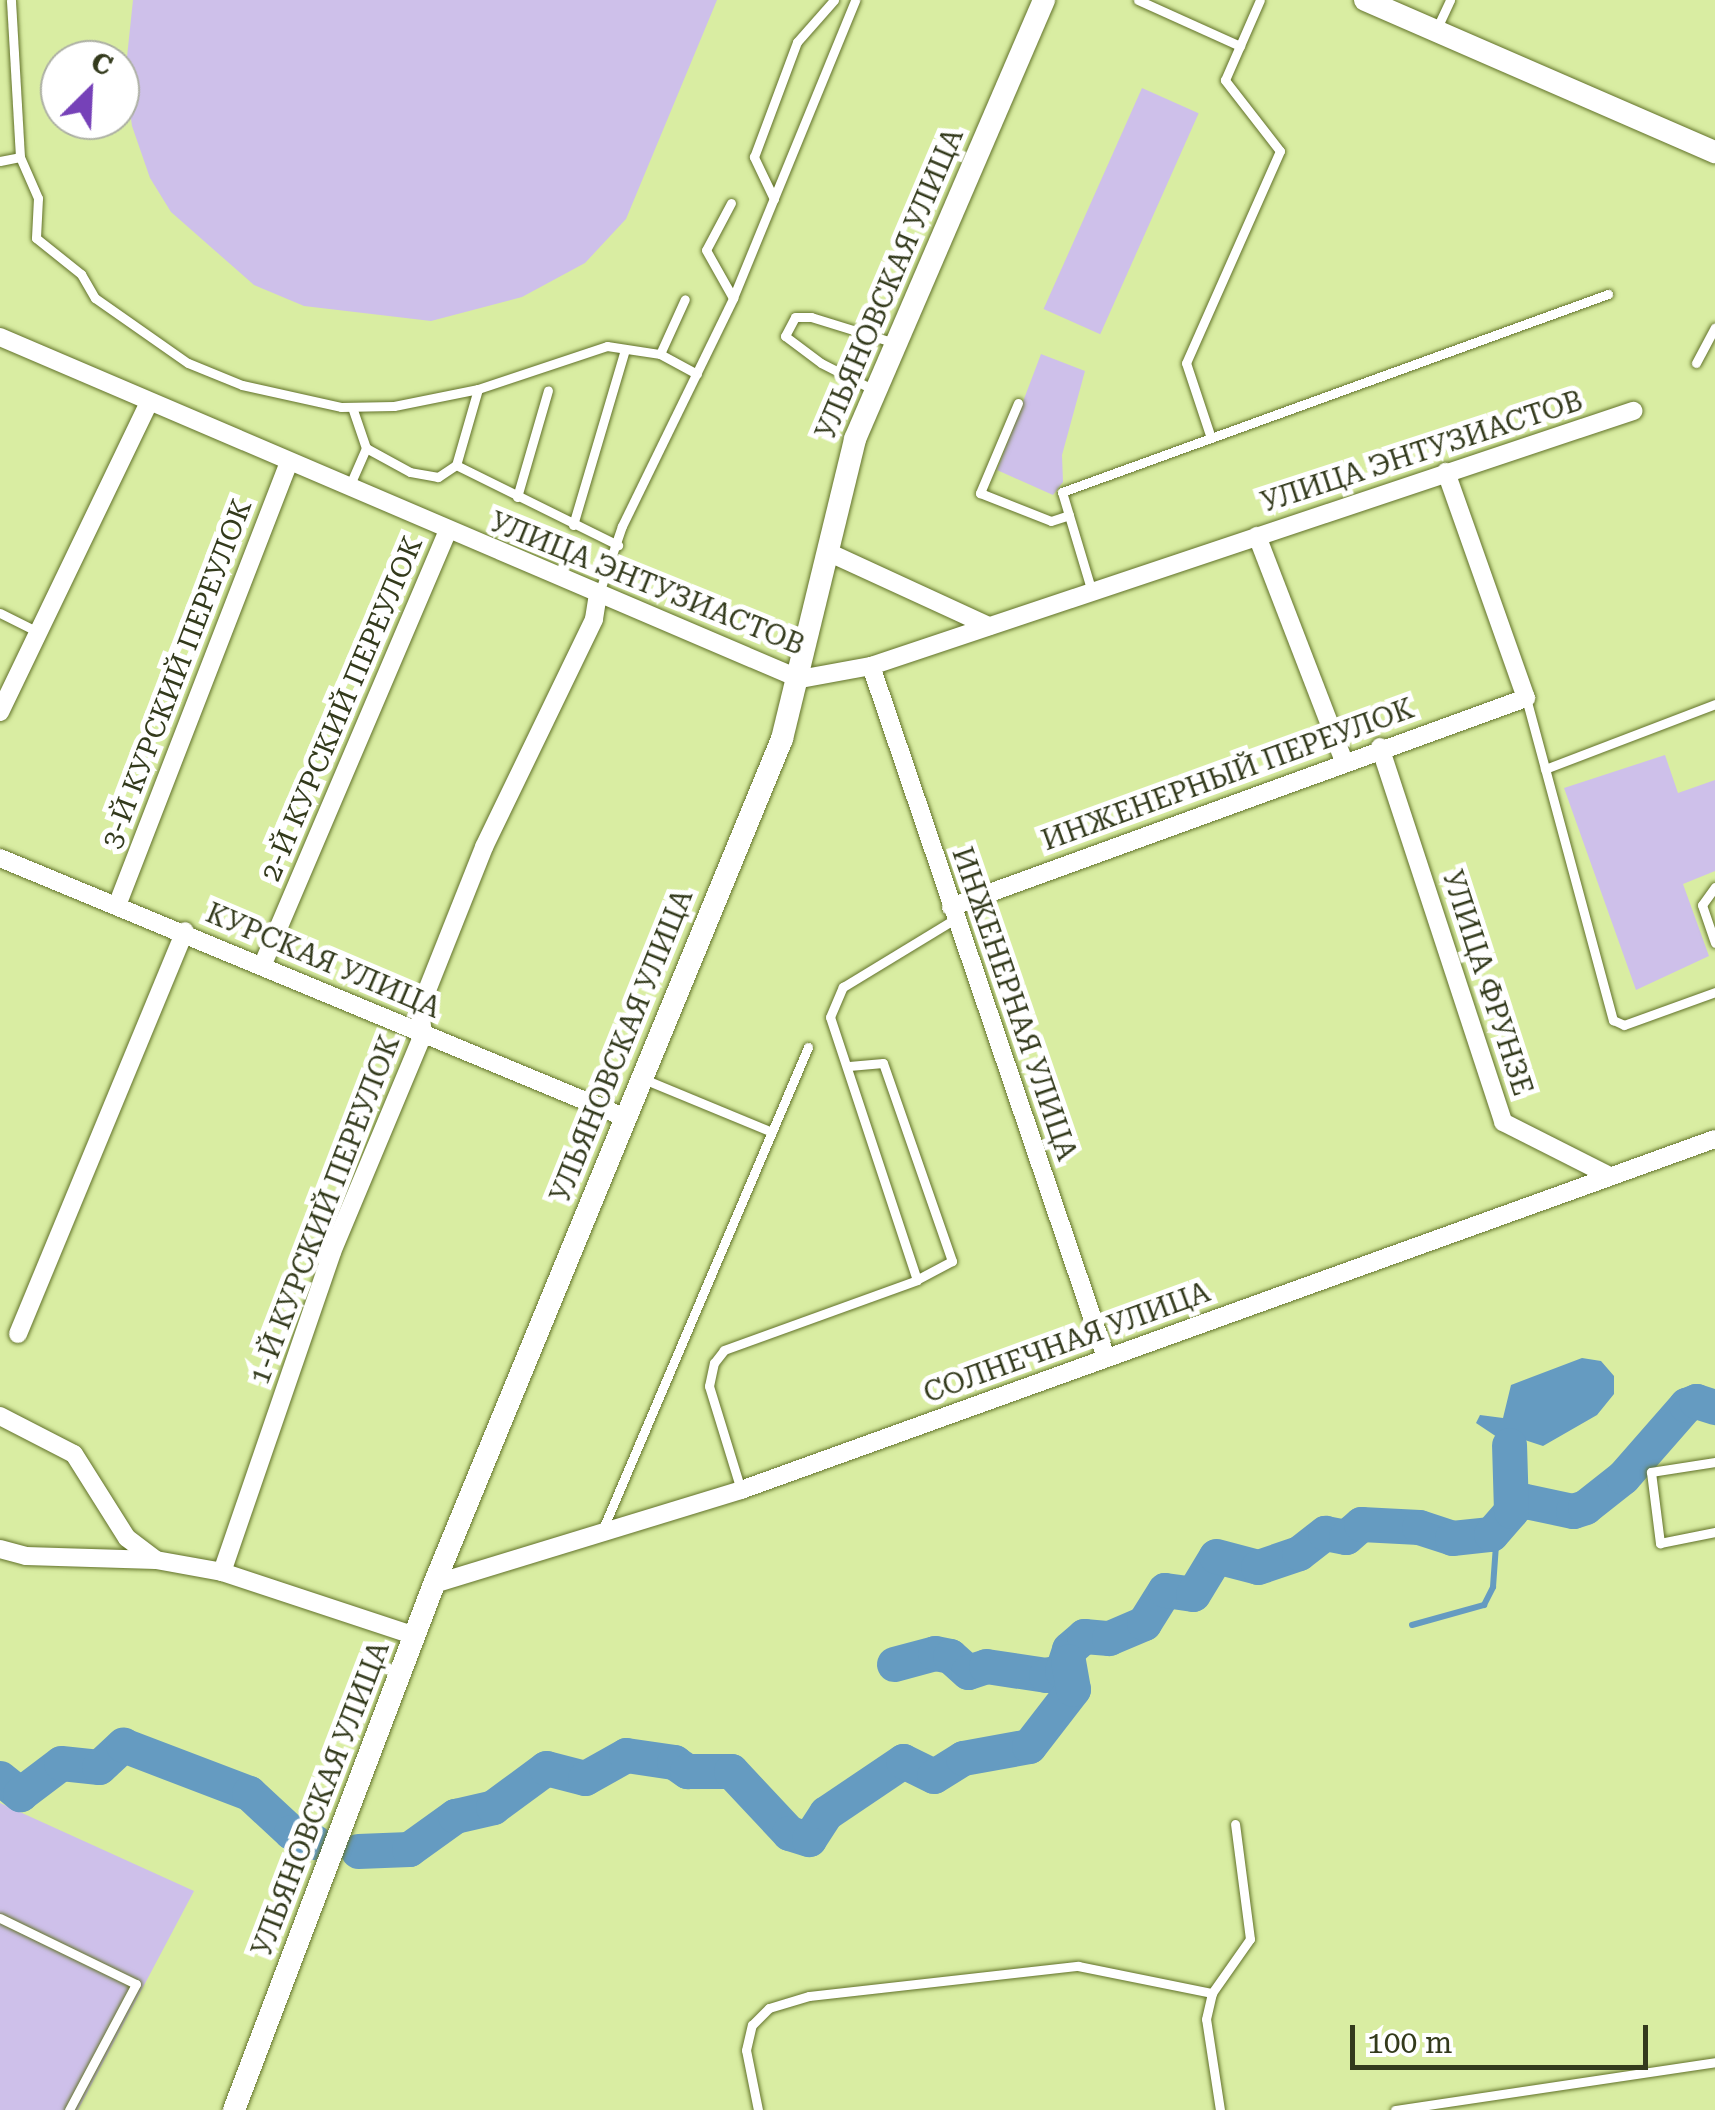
<!DOCTYPE html>
<html>
<head>
<meta charset="utf-8">
<style>
  body { margin:0 }
  #map { position:relative; width:1715px; height:2110px; overflow:hidden; background:#d9eda2; font-family:"Roboto Serif",serif }
  div>[style] { position:absolute }
  [style*='--x'] { left:calc(var(--x)*1px); top:calc(var(--y)*1px); width:calc(var(--w)*1px); rotate:calc(var(--a)*1deg) }
  .green>* { inset:0; background:#cec0ea; transform-origin:0 0 }
  .water>* { inset:0; background:#659bc1 }
  .stream>* { height:6px; margin:-3px; padding:0 3px; transform-origin:3px; border-radius:3px; background:#659bc1 }
  .river>* { height:35px; margin:-17.5px; padding:0 17.5px; transform-origin:17.5px; border-radius:17.5px; background:#659bc1 }
  .roads { filter:drop-shadow(0 0 2px #62722a) drop-shadow(0 0 2px #62722a) }
  .lane>* { height:9px; margin:-4.5px; padding:0 4.5px; transform-origin:4.5px; border-radius:4.5px; background:#fff }
  .street>* { height:18px; margin:-9px; padding:0 9px; transform-origin:9px; border-radius:9px; background:#fff }
  .secondary>* { height:22px; margin:-11px; padding:0 11px; transform-origin:11px; border-radius:11px; background:#fff }
  span { translate:-50% -50%; white-space:nowrap; text-align:center; line-height:1.15; -webkit-text-stroke:10px #fff; paint-order:stroke }
  .street-label { font-size:28px; color:#333a1c }
  .north { position:absolute; left:40px; top:40px; width:100px; height:100px; box-sizing:border-box; background:#fff; border:2px solid #adb0a4; border-radius:50%; rotate:24deg; font-size:28px; font-weight:700; line-height:40px; text-align:center; color:#333a1c }
  .north::after { content:''; display:block; margin:auto; width:35px; height:45px; background:#7641b8; clip-path:polygon(50% 0,100% 100%,50% 72%,0 100%) }
  .scale { position:absolute; left:1350px; top:2025px; width:298px; height:45px; box-sizing:border-box; border:5px solid #333a1c; border-top:0; padding-left:12px; font-size:30px; line-height:35px; white-space:nowrap; color:#333a1c; -webkit-text-stroke:8px #fff; paint-order:stroke }
</style>
</head>
<body>
<div id="map">
  <div class="green">
    <i style="clip-path:polygon(133px 0,717px 0,626px 219px,585px 263px,522px 297px,431px 321px,304px 306px,254px 285px,171px 212px,150px 178px,132px 126px,125px 76px)"></i>
    <i style="left:1142px;top:88px;width:62px;height:242px;rotate:24deg"></i>
    <i style="clip-path:polygon(1041px 354px,1085px 371px,1062px 455px,1063px 482px,1053px 495px,997px 470px)"></i>
    <i style="clip-path:polygon(1665px 755px,1678px 793px,1715px 780px,1715px 871px,1683px 884px,1709px 956px,1636px 990px,1564px 788px)"></i>
    <i style="clip-path:polygon(0 1803px,194px 1891px,78px 2110px,0 2110px)"></i>
  </div>
  <div class="water">
    <i style="clip-path:polygon(1582px 1358px,1601px 1361px,1614px 1376px,1614px 1394px,1597px 1415px,1543px 1446px,1522px 1439px,1509px 1445px,1476px 1423px,1480px 1415px,1503px 1418px,1511px 1385px)"></i>
  </div>
  <div class="stream">
    <i style="--x:1412;--y:1625;--w:75;--a:-15.5"></i>
    <i style="--x:1484;--y:1605;--w:20;--a:-63"></i>
    <i style="--x:1493;--y:1587;--w:56;--a:-85.9"></i>
  </div>
  <div class="river">
    <i style="--x:1511;--y:1507;--w:15;--a:-23"></i>
    <i style="--x:1525;--y:1501;--w:49;--a:11.8"></i>
    <i style="--x:1573;--y:1511;--w:13;--a:-18"></i>
    <i style="--x:1585;--y:1507;--w:48;--a:-38.3"></i>
    <i style="--x:1623;--y:1477;--w:96;--a:-48.8"></i>
    <i style="--x:1686;--y:1405;--w:11;--a:-22"></i>
    <i style="--x:1696;--y:1401;--w:20;--a:18"></i>
    <i style="--x:894;--y:1664;--w:42;--a:-15"></i>
    <i style="--x:935;--y:1653;--w:15;--a:11"></i>
    <i style="--x:950;--y:1656;--w:24;--a:42"></i>
    <i style="--x:968;--y:1672;--w:19;--a:-18"></i>
    <i style="--x:986;--y:1666;--w:61;--a:8.5"></i>
    <i style="--x:1046;--y:1675;--w:16;--a:-14"></i>
    <i style="--x:1062;--y:1671;--w:23;--a:-72"></i>
    <i style="--x:1069;--y:1649;--w:20;--a:-41"></i>
    <i style="--x:1084;--y:1636;--w:25;--a:5"></i>
    <i style="--x:1109;--y:1638;--w:38;--a:-23"></i>
    <i style="--x:1144;--y:1623;--w:39;--a:-58"></i>
    <i style="--x:1165;--y:1590;--w:28;--a:8"></i>
    <i style="--x:1193;--y:1594;--w:44;--a:-58.8"></i>
    <i style="--x:1216;--y:1556;--w:43;--a:14.7"></i>
    <i style="--x:1258;--y:1567;--w:43;--a:-18.9"></i>
    <i style="--x:1299;--y:1553;--w:33;--a:-38"></i>
    <i style="--x:1325;--y:1533;--w:21;--a:11"></i>
    <i style="--x:1346;--y:1537;--w:20;--a:-41"></i>
    <i style="--x:1361;--y:1524;--w:58;--a:3"></i>
    <i style="--x:1419;--y:1527;--w:35;--a:18"></i>
    <i style="--x:1452;--y:1538;--w:39;--a:-6"></i>
    <i style="--x:1491;--y:1534;--w:30;--a:-49"></i>
    <i style="--x:1511;--y:1511;--w:66;--a:-91.7"></i>
    <i style="--x:0;--y:1778;--w:26;--a:39"></i>
    <i style="--x:20;--y:1794;--w:51;--a:-37.1"></i>
    <i style="--x:61;--y:1763;--w:38;--a:6"></i>
    <i style="--x:99;--y:1767;--w:33;--a:-43"></i>
    <i style="--x:123;--y:1745;--w:135;--a:20.9"></i>
    <i style="--x:249;--y:1793;--w:57;--a:42.9"></i>
    <i style="--x:291;--y:1832;--w:26;--a:23"></i>
    <i style="--x:358;--y:1851;--w:51;--a:-2.2"></i>
    <i style="--x:409;--y:1849;--w:57;--a:-35.7"></i>
    <i style="--x:455;--y:1816;--w:39;--a:-13"></i>
    <i style="--x:493;--y:1807;--w:66;--a:-36.3"></i>
    <i style="--x:546;--y:1768;--w:40;--a:14.4"></i>
    <i style="--x:585;--y:1778;--w:47;--a:-29.3"></i>
    <i style="--x:626;--y:1755;--w:49;--a:8.3"></i>
    <i style="--x:674;--y:1762;--w:16;--a:35"></i>
    <i style="--x:687;--y:1771;--w:44;--a:0"></i>
    <i style="--x:731;--y:1771;--w:85;--a:46.9"></i>
    <i style="--x:789;--y:1833;--w:21;--a:17"></i>
    <i style="--x:809;--y:1839;--w:31;--a:-57"></i>
    <i style="--x:826;--y:1813;--w:93;--a:-34"></i>
    <i style="--x:903;--y:1761;--w:34;--a:26"></i>
    <i style="--x:934;--y:1776;--w:34;--a:-32"></i>
    <i style="--x:963;--y:1758;--w:67;--a:-10.3"></i>
    <i style="--x:1029;--y:1746;--w:72;--a:-52.3"></i>
    <i style="--x:1073;--y:1689;--w:28;--a:-100"></i>
  </div>
  <div class="roads">
    <div class="lane">
      <i style="--x:1138;--y:0;--w:112;--a:24.3"></i>
      <i style="--x:1437;--y:28;--w:31;--a:-65"></i>
      <i style="--x:20;--y:157;--w:45;--a:66.3"></i>
      <i style="--x:38;--y:198;--w:40;--a:92.9"></i>
      <i style="--x:36;--y:238;--w:58;--a:38.7"></i>
      <i style="--x:81;--y:274;--w:28;--a:60"></i>
      <i style="--x:95;--y:298;--w:113;--a:35"></i>
      <i style="--x:188;--y:363;--w:58;--a:22.2"></i>
      <i style="--x:242;--y:385;--w:101;--a:12.5"></i>
      <i style="--x:341;--y:407;--w:53;--a:-1.1"></i>
      <i style="--x:394;--y:406;--w:86;--a:-11.4"></i>
      <i style="--x:478;--y:389;--w:79;--a:106.1"></i>
      <i style="--x:456;--y:465;--w:22;--a:146"></i>
      <i style="--x:438;--y:477;--w:28;--a:-170"></i>
      <i style="--x:410;--y:472;--w:50;--a:-151.4"></i>
      <i style="--x:366;--y:448;--w:43;--a:-108.9"></i>
      <i style="--x:0;--y:161;--w:20;--a:-11"></i>
      <i style="--x:20;--y:157;--w:157;--a:-93.3"></i>
      <i style="--x:774;--y:199;--w:47;--a:-115.5"></i>
      <i style="--x:754;--y:157;--w:123;--a:-69.5"></i>
      <i style="--x:797;--y:42;--w:56;--a:-48.6"></i>
      <i style="--x:731;--y:203;--w:53;--a:118"></i>
      <i style="--x:706;--y:250;--w:55;--a:60.6"></i>
      <i style="--x:660;--y:354;--w:60;--a:-65.6"></i>
      <i style="--x:1696;--y:363;--w:40;--a:-62"></i>
      <i style="--x:478;--y:389;--w:136;--a:-18.4"></i>
      <i style="--x:607;--y:346;--w:54;--a:8.6"></i>
      <i style="--x:660;--y:354;--w:42;--a:28.4"></i>
      <i style="--x:874;--y:390;--w:59;--a:-153"></i>
      <i style="--x:821;--y:363;--w:45;--a:-143.1"></i>
      <i style="--x:785;--y:336;--w:21;--a:-62"></i>
      <i style="--x:795;--y:317;--w:16;--a:0"></i>
      <i style="--x:811;--y:317;--w:88;--a:17.2"></i>
      <i style="--x:1018;--y:403;--w:98;--a:112.9"></i>
      <i style="--x:980;--y:493;--w:76;--a:21.5"></i>
      <i style="--x:1051;--y:521;--w:19;--a:-18"></i>
      <i style="--x:1211;--y:438;--w:79;--a:-108.4"></i>
      <i style="--x:1186;--y:363;--w:232;--a:-66.1"></i>
      <i style="--x:1280;--y:151;--w:90;--a:-127.8"></i>
      <i style="--x:1225;--y:80;--w:87;--a:-66.4"></i>
      <i style="--x:456;--y:465;--w:181;--a:26.3"></i>
      <i style="--x:349;--y:487;--w:43;--a:-66.4"></i>
      <i style="--x:517;--y:497;--w:111;--a:-73.8"></i>
      <i style="--x:573;--y:525;--w:183;--a:-73.5"></i>
      <i style="--x:1092;--y:592;--w:104;--a:-106.7"></i>
      <i style="--x:1062;--y:492;--w:581;--a:-19.93"></i>
      <i style="--x:599;--y:593;--w:71;--a:-71.1"></i>
      <i style="--x:622;--y:526;--w:254;--a:-64"></i>
      <i style="--x:733;--y:298;--w:322;--a:-67.7"></i>
      <i style="--x:0;--y:613;--w:42;--a:26.6"></i>
      <i style="--x:1526;--y:698;--w:334;--a:74.9"></i>
      <i style="--x:1613;--y:1020;--w:12;--a:24"></i>
      <i style="--x:1624;--y:1025;--w:97;--a:-19.9"></i>
      <i style="--x:1545;--y:769;--w:182;--a:-20.9"></i>
      <i style="--x:1715;--y:887;--w:22;--a:126"></i>
      <i style="--x:1702;--y:905;--w:40;--a:71.1"></i>
      <i style="--x:849;--y:1066;--w:34;--a:-5"></i>
      <i style="--x:883;--y:1063;--w:210;--a:70.8"></i>
      <i style="--x:952;--y:1261;--w:40;--a:152"></i>
      <i style="--x:646;--y:1080;--w:136;--a:22.4"></i>
      <i style="--x:1715;--y:1462;--w:65;--a:171.1"></i>
      <i style="--x:1651;--y:1472;--w:72;--a:82.8"></i>
      <i style="--x:1660;--y:1543;--w:56;--a:-11.3"></i>
      <i style="--x:741;--y:1490;--w:109;--a:-107.1"></i>
      <i style="--x:709;--y:1386;--w:24;--a:-78"></i>
      <i style="--x:714;--y:1363;--w:16;--a:-52"></i>
      <i style="--x:724;--y:1350;--w:205;--a:-19.9"></i>
      <i style="--x:917;--y:1280;--w:277;--a:-108.3"></i>
      <i style="--x:830;--y:1017;--w:33;--a:-67"></i>
      <i style="--x:843;--y:987;--w:131;--a:-31.3"></i>
      <i style="--x:602;--y:1531;--w:526;--a:-66.94"></i>
      <i style="--x:0;--y:1918;--w:151;--a:25.9"></i>
      <i style="--x:136;--y:1984;--w:143;--a:118"></i>
      <i style="--x:758;--y:2110;--w:61;--a:-101.3"></i>
      <i style="--x:746;--y:2050;--w:26;--a:-77"></i>
      <i style="--x:752;--y:2025;--w:24;--a:-45"></i>
      <i style="--x:769;--y:2008;--w:42;--a:-16.7"></i>
      <i style="--x:809;--y:1996;--w:271;--a:-6.4"></i>
      <i style="--x:1078;--y:1966;--w:137;--a:11.4"></i>
      <i style="--x:1220;--y:2110;--w:92;--a:-98.7"></i>
      <i style="--x:1206;--y:2019;--w:27;--a:-77"></i>
      <i style="--x:1212;--y:1993;--w:66;--a:-54.9"></i>
      <i style="--x:1250;--y:1939;--w:116;--a:-97.4"></i>
      <i style="--x:1395;--y:2110;--w:324;--a:-8.5"></i>
    </div>
    <div class="street">
      <i style="--x:0;--y:337;--w:870;--a:23.15"></i>
      <i style="--x:800;--y:679;--w:72;--a:-10.4"></i>
      <i style="--x:871;--y:666;--w:804;--a:-18.5"></i>
      <i style="--x:1257;--y:536;--w:239;--a:68.9"></i>
      <i style="--x:830;--y:553;--w:175;--a:24.7"></i>
      <i style="--x:871;--y:666;--w:731;--a:71.24"></i>
      <i style="--x:0;--y:712;--w:341;--a:-64.3"></i>
      <i style="--x:1380;--y:747;--w:395;--a:71.8"></i>
      <i style="--x:1503;--y:1122;--w:120;--a:26.8"></i>
      <i style="--x:0;--y:858;--w:676;--a:22.54"></i>
      <i style="--x:118;--y:903;--w:470;--a:-68.8"></i>
      <i style="--x:951;--y:907;--w:612;--a:-19.98"></i>
      <i style="--x:1526;--y:698;--w:240;--a:-109.5"></i>
      <i style="--x:263;--y:964;--w:471;--a:-66.9"></i>
      <i style="--x:18;--y:1334;--w:436;--a:-67.5"></i>
      <i style="--x:0;--y:1416;--w:83;--a:27.2"></i>
      <i style="--x:74;--y:1454;--w:99;--a:57.8"></i>
      <i style="--x:127;--y:1538;--w:36;--a:37"></i>
      <i style="--x:0;--y:1549;--w:27;--a:15"></i>
      <i style="--x:26;--y:1556;--w:130;--a:1.8"></i>
      <i style="--x:156;--y:1560;--w:67;--a:10.3"></i>
      <i style="--x:222;--y:1572;--w:203;--a:18.3"></i>
      <i style="--x:222;--y:1572;--w:338;--a:-71"></i>
      <i style="--x:332;--y:1252;--w:236;--a:-67.3"></i>
      <i style="--x:423;--y:1034;--w:26;--a:-97"></i>
      <i style="--x:420;--y:1008;--w:173;--a:-68.3"></i>
      <i style="--x:484;--y:847;--w:253;--a:-64.2"></i>
      <i style="--x:594;--y:619;--w:24;--a:-81"></i>
      <i style="--x:434;--y:1584;--w:321;--a:-17"></i>
      <i style="--x:741;--y:1490;--w:1035;--a:-19.82"></i>
    </div>
    <div class="secondary">
      <i style="--x:1365;--y:0;--w:382;--a:23.5"></i>
      <i style="--x:234;--y:2110;--w:563;--a:-69.18"></i>
      <i style="--x:434;--y:1584;--w:914;--a:-67.62"></i>
      <i style="--x:782;--y:739;--w:309;--a:-76.3"></i>
      <i style="--x:855;--y:439;--w:478;--a:-66.7"></i>
    </div>
  </div>
  <div class="street-label">
    <span style="left:890px;top:284px;rotate:-67deg">УЛЬЯНОВСКАЯ УЛИЦА</span>
    <span style="left:1422px;top:452px;rotate:-18deg">УЛИЦА ЭНТУЗИАСТОВ</span>
    <span style="left:647px;top:584px;rotate:22deg">УЛИЦА ЭНТУЗИАСТОВ</span>
    <span style="left:177px;top:674px;rotate:-69deg">3-Й КУРСКИЙ ПЕРЕУЛОК</span>
    <span style="left:342px;top:709px;rotate:-67deg">2-Й КУРСКИЙ ПЕРЕУЛОК</span>
    <span style="left:1228px;top:775px;rotate:-20deg">ИНЖЕНЕРНЫЙ ПЕРЕУЛОК</span>
    <span style="left:323px;top:961px;rotate:23deg">КУРСКАЯ УЛИЦА</span>
    <span style="left:1487px;top:983px;rotate:72deg">УЛИЦА ФРУНЗЕ</span>
    <span style="left:1014px;top:1004px;rotate:71deg">ИНЖЕНЕРНАЯ УЛИЦА</span>
    <span style="left:622px;top:1046px;rotate:-68deg">УЛЬЯНОВСКАЯ УЛИЦА</span>
    <span style="left:325px;top:1210px;rotate:-69deg">1-Й КУРСКИЙ ПЕРЕУЛОК</span>
    <span style="left:1067px;top:1343px;rotate:-20deg">СОЛНЕЧНАЯ УЛИЦА</span>
    <span style="left:321px;top:1799px;rotate:-69deg">УЛЬЯНОВСКАЯ УЛИЦА</span>
  </div>
  <div class="north">С</div>
  <div class="scale">100 m</div>
</div>
</body>
</html>
